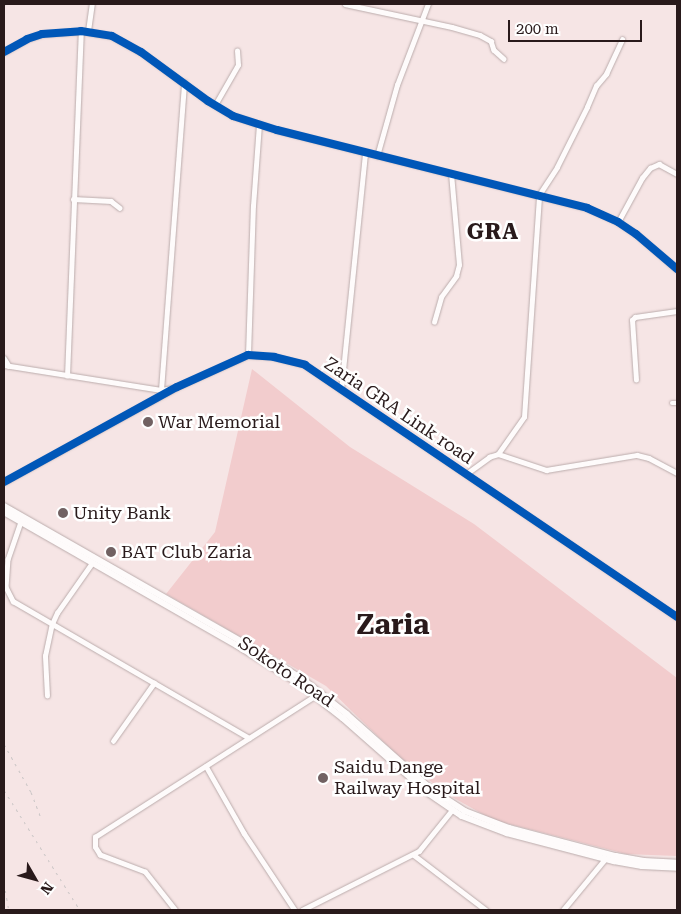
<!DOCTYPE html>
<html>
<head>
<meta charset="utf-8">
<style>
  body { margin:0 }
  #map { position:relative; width:681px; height:914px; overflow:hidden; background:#f6e5e5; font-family:"Roboto Serif",serif }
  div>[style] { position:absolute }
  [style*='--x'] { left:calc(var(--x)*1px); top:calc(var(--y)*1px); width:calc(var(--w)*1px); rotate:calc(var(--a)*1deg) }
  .green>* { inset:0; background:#f2cccd }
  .roads { filter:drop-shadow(0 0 1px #bbacac) drop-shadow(0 0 1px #bbacac) }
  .minor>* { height:4.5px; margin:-2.25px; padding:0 2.25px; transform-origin:2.25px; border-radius:2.25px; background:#fefbfb }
  .major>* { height:5.5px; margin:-2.75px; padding:0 2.75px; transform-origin:2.75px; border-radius:2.75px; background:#fefbfb }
  .rail>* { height:1px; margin-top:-0.5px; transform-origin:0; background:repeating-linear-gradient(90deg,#ccc7c7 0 2.5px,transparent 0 7.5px) }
  .cycleway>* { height:8px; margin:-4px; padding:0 4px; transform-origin:4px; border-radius:4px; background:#0057b8 }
  .dots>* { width:14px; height:14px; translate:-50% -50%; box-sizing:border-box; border:2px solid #fff; border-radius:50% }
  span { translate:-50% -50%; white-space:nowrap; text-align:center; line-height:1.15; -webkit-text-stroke:5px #fff; paint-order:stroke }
  .street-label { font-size:18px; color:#291a1b }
  .poi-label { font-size:18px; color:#291a1b }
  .left { translate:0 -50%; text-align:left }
  .district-label { font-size:22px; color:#291a1b; font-weight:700; letter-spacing:1px }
  .town-label { font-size:28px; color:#291a1b; font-weight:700 }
  .frame { position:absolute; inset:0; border:5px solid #291a1b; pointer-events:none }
  .north { position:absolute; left:10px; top:854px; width:50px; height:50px; -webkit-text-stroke:4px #fff; paint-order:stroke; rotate:128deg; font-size:14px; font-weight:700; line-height:20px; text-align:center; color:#291a1b }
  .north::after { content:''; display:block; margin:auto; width:18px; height:22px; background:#291a1b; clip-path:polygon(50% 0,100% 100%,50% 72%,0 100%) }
  .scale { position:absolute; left:508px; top:20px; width:134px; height:22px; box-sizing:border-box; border:2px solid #291a1b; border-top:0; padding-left:6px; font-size:15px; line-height:18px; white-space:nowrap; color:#291a1b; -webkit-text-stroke:4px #fff; paint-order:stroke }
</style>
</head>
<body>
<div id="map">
  <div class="green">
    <i style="clip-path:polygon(252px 369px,350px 447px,474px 524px,677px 678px,677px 856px,626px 854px,493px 820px,447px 794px,398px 756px,326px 686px,166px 594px,215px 532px)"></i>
  </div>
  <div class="roads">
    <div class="minor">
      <i style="--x:345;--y:4;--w:109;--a:12.1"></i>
      <i style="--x:452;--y:27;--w:29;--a:16"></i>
      <i style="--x:480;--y:35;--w:13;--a:29"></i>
      <i style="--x:491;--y:41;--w:9;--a:72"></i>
      <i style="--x:494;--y:50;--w:13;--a:42"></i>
      <i style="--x:88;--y:31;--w:27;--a:-82"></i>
      <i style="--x:4;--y:52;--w:26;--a:-29"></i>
      <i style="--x:27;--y:39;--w:16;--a:-18"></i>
      <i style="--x:42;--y:34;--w:39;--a:-4"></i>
      <i style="--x:81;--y:31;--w:31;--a:9"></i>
      <i style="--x:112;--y:36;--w:33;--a:29"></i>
      <i style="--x:141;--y:52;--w:83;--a:36.2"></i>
      <i style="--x:208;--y:101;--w:29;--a:31"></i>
      <i style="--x:233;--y:116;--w:46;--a:17.7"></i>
      <i style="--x:277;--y:130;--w:320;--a:14.1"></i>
      <i style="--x:587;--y:208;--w:34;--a:24"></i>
      <i style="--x:618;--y:222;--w:22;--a:34"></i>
      <i style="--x:636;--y:234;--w:54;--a:40.5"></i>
      <i style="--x:215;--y:105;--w:46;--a:-60.1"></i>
      <i style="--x:238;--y:65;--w:14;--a:-94"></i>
      <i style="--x:377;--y:156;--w:74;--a:-74.3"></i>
      <i style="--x:397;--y:85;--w:87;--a:-69.1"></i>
      <i style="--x:73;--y:199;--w:38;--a:3"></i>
      <i style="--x:111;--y:201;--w:11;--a:38"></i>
      <i style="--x:618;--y:222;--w:50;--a:-61.4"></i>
      <i style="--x:642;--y:178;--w:13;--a:-51"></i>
      <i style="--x:650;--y:168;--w:10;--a:-24"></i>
      <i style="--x:659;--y:164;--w:21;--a:29"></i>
      <i style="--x:434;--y:322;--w:26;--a:-74"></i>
      <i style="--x:441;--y:297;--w:26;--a:-54"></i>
      <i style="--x:456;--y:276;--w:11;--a:-75"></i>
      <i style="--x:459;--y:265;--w:91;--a:-95"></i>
      <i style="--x:248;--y:355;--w:149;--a:-88.1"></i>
      <i style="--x:253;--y:206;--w:81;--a:-85.8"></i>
      <i style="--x:4;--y:358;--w:9;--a:58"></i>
      <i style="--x:4;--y:365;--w:159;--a:9"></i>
      <i style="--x:161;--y:390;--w:12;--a:-9"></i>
      <i style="--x:67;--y:376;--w:345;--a:-87.7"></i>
      <i style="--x:636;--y:380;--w:60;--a:-93.8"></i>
      <i style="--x:632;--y:320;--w:4;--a:-45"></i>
      <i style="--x:635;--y:317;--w:42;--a:-8.1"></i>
      <i style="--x:161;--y:390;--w:308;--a:-85.7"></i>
      <i style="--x:341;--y:390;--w:238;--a:-84.2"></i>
      <i style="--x:672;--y:403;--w:5;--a:0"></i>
      <i style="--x:498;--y:454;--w:51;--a:18.4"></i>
      <i style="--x:546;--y:470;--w:92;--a:-9.4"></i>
      <i style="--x:637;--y:455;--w:12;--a:14"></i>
      <i style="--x:649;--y:458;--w:32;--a:28"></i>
      <i style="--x:466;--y:474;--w:29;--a:-36"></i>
      <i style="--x:489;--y:457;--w:9;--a:-18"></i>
      <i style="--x:498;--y:454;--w:45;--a:-54.9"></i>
      <i style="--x:524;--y:417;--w:223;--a:-86.1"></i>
      <i style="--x:539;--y:195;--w:33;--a:-57"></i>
      <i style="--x:557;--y:167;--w:67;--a:-63.4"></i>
      <i style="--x:587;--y:107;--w:23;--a:-67"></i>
      <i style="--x:596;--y:86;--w:16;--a:-50"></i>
      <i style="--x:606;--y:74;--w:38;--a:-65"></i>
      <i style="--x:4;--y:482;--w:197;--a:-28.8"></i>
      <i style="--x:177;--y:387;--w:78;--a:-24.3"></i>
      <i style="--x:248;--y:355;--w:26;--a:4"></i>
      <i style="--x:274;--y:357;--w:32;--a:14"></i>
      <i style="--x:305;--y:365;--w:449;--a:34.1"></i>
      <i style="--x:21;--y:522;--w:39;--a:109"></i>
      <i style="--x:8;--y:559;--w:28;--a:94"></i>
      <i style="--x:6;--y:587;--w:16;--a:63"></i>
      <i style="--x:13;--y:601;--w:273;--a:30.1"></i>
      <i style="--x:47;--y:696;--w:40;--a:-92.9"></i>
      <i style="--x:45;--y:656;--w:33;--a:-78"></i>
      <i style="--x:52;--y:624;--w:12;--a:-66"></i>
      <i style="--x:57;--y:613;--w:61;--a:-55"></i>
      <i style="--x:113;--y:741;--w:71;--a:-54.7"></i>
      <i style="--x:206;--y:766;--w:77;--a:60.4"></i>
      <i style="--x:244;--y:833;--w:92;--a:56.5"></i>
      <i style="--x:414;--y:855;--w:91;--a:37.4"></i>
      <i style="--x:175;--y:910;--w:48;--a:-128.3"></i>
      <i style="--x:145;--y:872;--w:48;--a:-159.3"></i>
      <i style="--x:100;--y:855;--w:9;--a:-122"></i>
      <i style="--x:95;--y:847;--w:10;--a:-90"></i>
      <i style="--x:95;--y:837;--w:263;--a:-32.7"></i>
      <i style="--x:302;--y:910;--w:131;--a:-26.8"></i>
      <i style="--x:419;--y:851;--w:53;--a:-51.2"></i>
      <i style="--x:563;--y:910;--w:66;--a:-50.5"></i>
    </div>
    <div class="major">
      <i style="--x:4;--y:506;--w:279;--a:29.7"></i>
      <i style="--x:246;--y:644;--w:68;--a:31.8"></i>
      <i style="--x:304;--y:680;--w:55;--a:38.3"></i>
      <i style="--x:347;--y:714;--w:111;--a:41.7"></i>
      <i style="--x:430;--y:788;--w:42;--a:33.3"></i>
      <i style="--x:465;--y:811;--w:47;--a:21.1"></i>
      <i style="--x:509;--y:828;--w:111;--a:14.7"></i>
      <i style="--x:616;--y:856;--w:28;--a:10"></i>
      <i style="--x:644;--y:861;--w:33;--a:3"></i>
      <i style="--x:4;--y:512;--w:275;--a:29.8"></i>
      <i style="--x:243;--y:649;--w:68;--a:31.8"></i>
      <i style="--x:301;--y:685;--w:53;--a:38.2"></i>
      <i style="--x:343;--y:718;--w:112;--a:41.4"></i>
      <i style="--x:427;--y:792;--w:42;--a:34.4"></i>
      <i style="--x:462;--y:816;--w:48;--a:20.7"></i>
      <i style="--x:507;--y:833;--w:111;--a:14.7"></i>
      <i style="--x:614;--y:861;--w:28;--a:10"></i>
      <i style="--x:642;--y:866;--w:35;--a:3"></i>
    </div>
  </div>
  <div class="rail">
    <i style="--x:4;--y:5;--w:2;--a:-27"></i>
    <i style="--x:4;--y:744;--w:55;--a:60.6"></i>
    <i style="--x:31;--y:792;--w:26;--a:69"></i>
    <i style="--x:4;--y:790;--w:142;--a:57.7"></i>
    <i style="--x:4;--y:883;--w:27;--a:80"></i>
  </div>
  <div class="cycleway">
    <i style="--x:4;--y:52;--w:26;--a:-29"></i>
    <i style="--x:27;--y:39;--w:16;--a:-18"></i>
    <i style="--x:42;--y:34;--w:39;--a:-4"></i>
    <i style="--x:81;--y:31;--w:31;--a:9"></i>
    <i style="--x:112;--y:36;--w:33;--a:29"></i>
    <i style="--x:141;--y:52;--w:83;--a:36.2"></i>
    <i style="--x:208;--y:101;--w:29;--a:31"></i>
    <i style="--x:233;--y:116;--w:46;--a:17.7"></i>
    <i style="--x:277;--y:130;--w:320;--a:14.1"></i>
    <i style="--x:587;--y:208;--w:34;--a:24"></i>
    <i style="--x:618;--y:222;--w:22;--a:34"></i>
    <i style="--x:636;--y:234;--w:54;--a:40.5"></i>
    <i style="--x:4;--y:482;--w:197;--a:-28.8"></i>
    <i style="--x:177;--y:387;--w:78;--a:-24.3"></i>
    <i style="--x:248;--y:355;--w:26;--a:4"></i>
    <i style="--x:274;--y:357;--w:32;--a:14"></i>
    <i style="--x:305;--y:365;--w:449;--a:34.1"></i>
  </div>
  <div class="dots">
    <i style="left:148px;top:422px;background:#716162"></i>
    <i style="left:63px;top:513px;background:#716162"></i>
    <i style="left:111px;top:552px;background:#716162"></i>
    <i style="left:323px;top:778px;background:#716162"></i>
  </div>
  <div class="street-label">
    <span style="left:399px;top:411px;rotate:34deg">Zaria GRA Link road</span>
    <span style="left:286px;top:672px;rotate:34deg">Sokoto Road</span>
  </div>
  <div class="poi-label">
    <span class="left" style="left:158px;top:422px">War Memorial</span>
    <span class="left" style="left:73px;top:513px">Unity Bank</span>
    <span class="left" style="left:121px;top:552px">BAT Club Zaria</span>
    <span class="left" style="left:334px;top:778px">Saidu Dange<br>Railway Hospital</span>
  </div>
  <div class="district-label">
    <span style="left:493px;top:232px">GRA</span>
  </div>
  <div class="town-label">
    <span style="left:393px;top:625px">Zaria</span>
  </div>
  <div class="frame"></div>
  <div class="north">N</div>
  <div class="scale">200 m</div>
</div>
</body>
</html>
